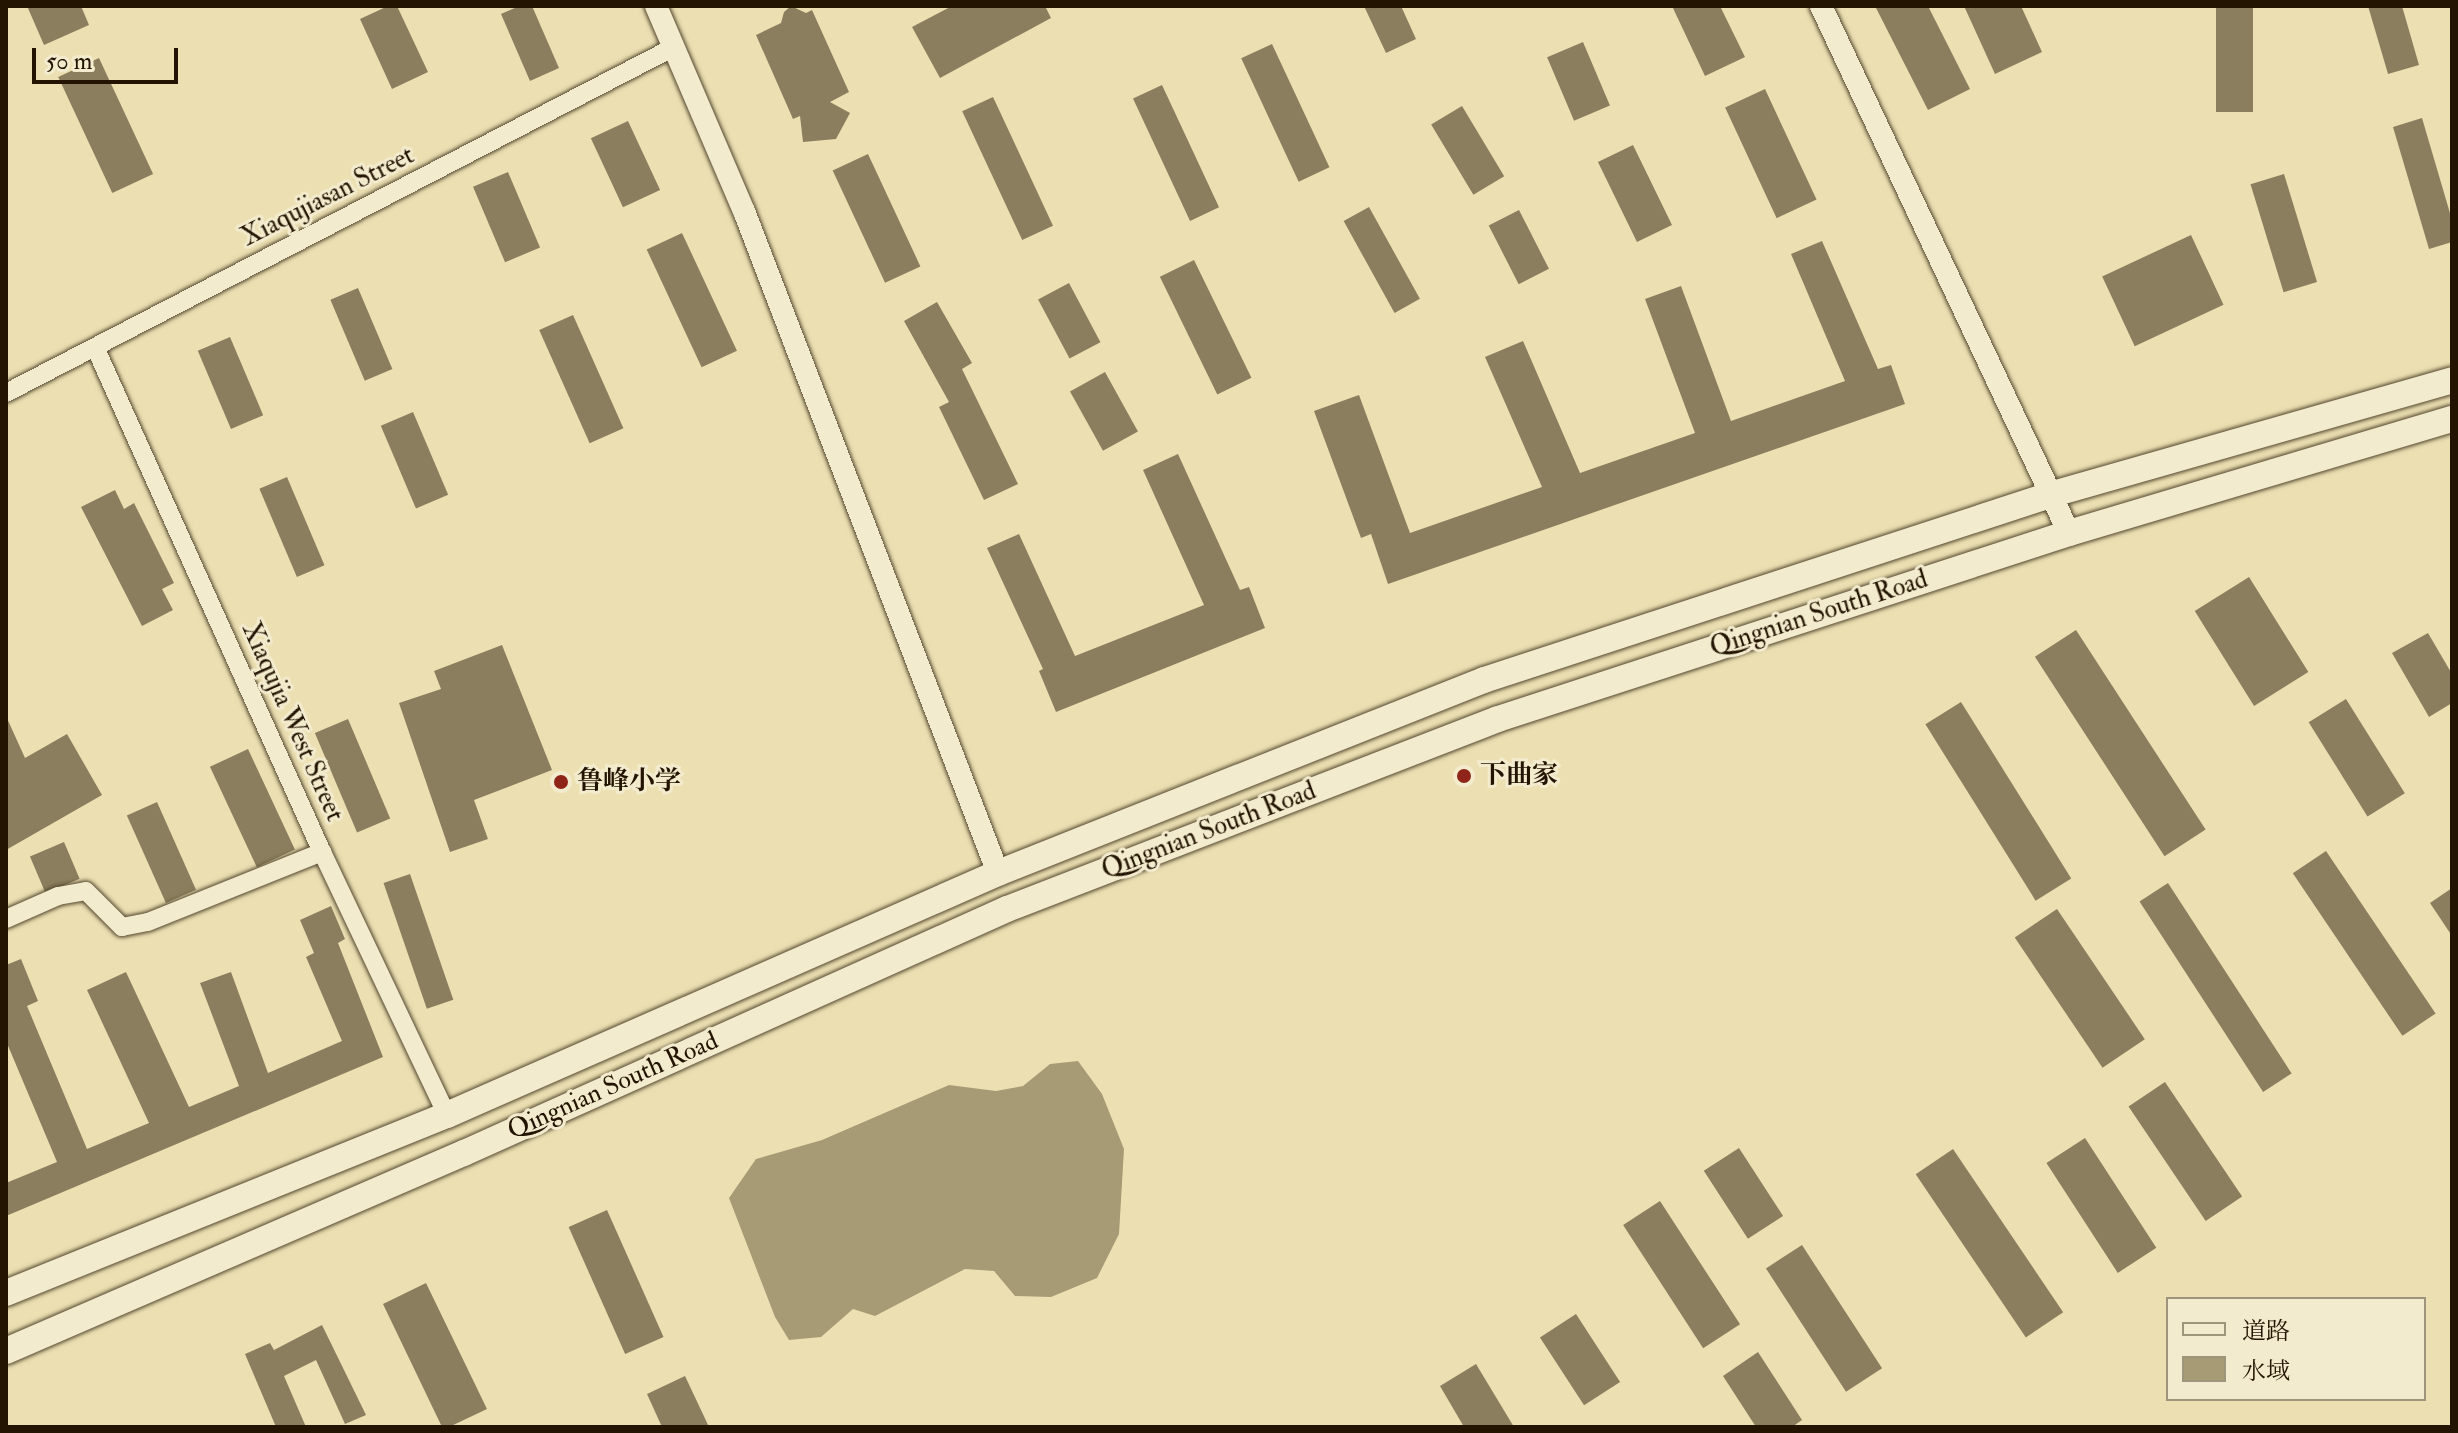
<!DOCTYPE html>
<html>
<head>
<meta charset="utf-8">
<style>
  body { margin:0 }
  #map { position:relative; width:2458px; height:1433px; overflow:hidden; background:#ece0b3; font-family:"IM FELL Double Pica","Noto Serif SC",serif }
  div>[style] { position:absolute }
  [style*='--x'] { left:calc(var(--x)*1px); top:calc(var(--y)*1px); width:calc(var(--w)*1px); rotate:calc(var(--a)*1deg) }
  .water>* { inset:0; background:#a79b76 }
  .building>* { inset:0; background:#8b7e5e; transform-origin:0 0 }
  .roads { filter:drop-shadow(0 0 2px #54472e) drop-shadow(0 0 2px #54472e) }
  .minor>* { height:18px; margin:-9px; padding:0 9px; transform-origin:9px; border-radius:9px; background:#f3ebce }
  .tertiary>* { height:22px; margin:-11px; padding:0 11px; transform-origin:11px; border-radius:11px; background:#f3ebce }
  .secondary>* { height:26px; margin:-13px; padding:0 13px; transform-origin:13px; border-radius:13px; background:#f3ebce }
  .dots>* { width:22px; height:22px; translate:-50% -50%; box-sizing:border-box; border:4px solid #f3ebce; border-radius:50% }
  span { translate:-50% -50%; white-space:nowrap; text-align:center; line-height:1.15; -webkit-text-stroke:6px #f3ebce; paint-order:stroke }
  .street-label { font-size:26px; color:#221401 }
  .poi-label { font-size:26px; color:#221401; font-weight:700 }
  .left { translate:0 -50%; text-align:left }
  .frame { position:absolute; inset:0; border:8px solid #221401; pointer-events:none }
  .legend { position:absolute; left:2166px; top:1297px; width:260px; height:104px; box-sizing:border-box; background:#f3ebce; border:2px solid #9f957c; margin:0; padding:10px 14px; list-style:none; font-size:24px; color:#221401 }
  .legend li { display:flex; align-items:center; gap:16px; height:40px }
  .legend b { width:40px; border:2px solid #9f957c }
  .scale { position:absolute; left:32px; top:48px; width:146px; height:36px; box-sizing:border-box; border:4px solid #221401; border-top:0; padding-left:10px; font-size:24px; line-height:28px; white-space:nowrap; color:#221401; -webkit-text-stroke:6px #f3ebce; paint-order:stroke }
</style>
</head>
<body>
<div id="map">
  <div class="water">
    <i style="clip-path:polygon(1078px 1061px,1102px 1094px,1124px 1149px,1119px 1234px,1097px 1278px,1051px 1297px,1015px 1296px,994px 1271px,965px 1269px,875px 1316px,853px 1309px,821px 1337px,789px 1340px,775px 1317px,729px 1198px,756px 1159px,822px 1140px,949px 1085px,996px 1091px,1023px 1086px,1050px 1064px)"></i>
  </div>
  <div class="building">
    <i style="clip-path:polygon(27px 6px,81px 6px,89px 25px,44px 45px)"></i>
    <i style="clip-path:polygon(388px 6px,397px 6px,428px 72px,392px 89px,360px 19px)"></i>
    <i style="clip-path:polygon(519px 6px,532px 6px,559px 68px,530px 81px,501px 14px)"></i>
    <i style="clip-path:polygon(791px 6px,806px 13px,812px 10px,849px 92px,830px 102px,850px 113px,836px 139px,803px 142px,800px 116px,793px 119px,756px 35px,781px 23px,784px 12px)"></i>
    <i style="clip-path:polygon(952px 6px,1045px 6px,1051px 18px,940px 78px,912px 27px)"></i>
    <i style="clip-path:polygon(1364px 6px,1401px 6px,1416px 39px,1386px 53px)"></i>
    <i style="clip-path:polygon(1672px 6px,1720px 6px,1745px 57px,1705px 76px)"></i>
    <i style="clip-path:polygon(1875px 6px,1928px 6px,1970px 89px,1928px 110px)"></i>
    <i style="clip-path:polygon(1964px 6px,2021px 6px,2042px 52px,1995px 74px)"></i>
    <i style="left:2216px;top:6px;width:37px;height:106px"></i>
    <i style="clip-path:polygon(2368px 6px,2402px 6px,2419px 65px,2388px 74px)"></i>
    <i style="left:1583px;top:42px;width:69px;height:39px;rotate:67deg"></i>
    <i style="left:1272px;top:44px;width:136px;height:34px;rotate:65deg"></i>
    <i style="left:99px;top:58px;width:128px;height:45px;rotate:65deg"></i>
    <i style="left:1162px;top:85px;width:135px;height:32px;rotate:65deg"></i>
    <i style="left:1765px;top:89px;width:122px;height:44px;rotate:65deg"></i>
    <i style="left:993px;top:97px;width:142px;height:34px;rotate:65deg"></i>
    <i style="left:1462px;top:106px;width:82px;height:36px;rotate:59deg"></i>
    <i style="clip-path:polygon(2422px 118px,2452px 220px,2452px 242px,2429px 249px,2393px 127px)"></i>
    <i style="left:628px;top:121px;width:76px;height:41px;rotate:65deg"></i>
    <i style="left:1633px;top:145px;width:89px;height:39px;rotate:64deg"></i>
    <i style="left:868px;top:154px;width:124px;height:39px;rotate:65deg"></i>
    <i style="left:508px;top:172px;width:82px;height:38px;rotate:67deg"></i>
    <i style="left:2284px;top:174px;width:113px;height:35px;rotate:73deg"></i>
    <i style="left:1369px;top:207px;width:105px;height:29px;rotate:61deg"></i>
    <i style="left:1519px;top:210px;width:66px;height:34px;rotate:63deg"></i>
    <i style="left:682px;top:233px;width:130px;height:39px;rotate:65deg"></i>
    <i style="left:2191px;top:235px;width:77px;height:98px;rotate:65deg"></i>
    <i style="clip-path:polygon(1822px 241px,1878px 369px,1891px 365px,1905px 404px,1388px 584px,1371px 534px,1361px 538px,1314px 411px,1359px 395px,1410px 533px,1542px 487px,1485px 357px,1523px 341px,1580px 473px,1695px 433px,1645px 299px,1681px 286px,1731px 421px,1845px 381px,1791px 254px)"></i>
    <i style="left:1194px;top:260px;width:131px;height:38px;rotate:64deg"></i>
    <i style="left:1069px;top:283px;width:67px;height:35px;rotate:62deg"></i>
    <i style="left:358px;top:288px;width:88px;height:30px;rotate:67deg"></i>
    <i style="clip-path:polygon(937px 302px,972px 363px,962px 369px,1018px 484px,984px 500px,939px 407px,949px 402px,904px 321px)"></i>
    <i style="left:573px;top:315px;width:124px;height:37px;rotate:66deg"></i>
    <i style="left:230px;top:337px;width:85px;height:35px;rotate:67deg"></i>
    <i style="left:1105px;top:372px;width:68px;height:40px;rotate:61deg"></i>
    <i style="left:413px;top:412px;width:90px;height:35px;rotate:67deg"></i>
    <i style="clip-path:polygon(1178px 454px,1240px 590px,1249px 587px,1265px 628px,1056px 712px,1039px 671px,1043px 669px,987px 548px,1019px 534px,1075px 656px,1204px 605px,1143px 470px)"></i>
    <i style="left:287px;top:477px;width:96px;height:30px;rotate:67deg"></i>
    <i style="clip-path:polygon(115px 490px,124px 509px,134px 503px,174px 583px,162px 589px,173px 610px,142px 626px,81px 507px)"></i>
    <i style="left:2249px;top:577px;width:112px;height:64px;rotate:58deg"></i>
    <i style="left:2076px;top:630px;width:238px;height:49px;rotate:57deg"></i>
    <i style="clip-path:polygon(2428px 633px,2452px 674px,2452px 703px,2429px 717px,2392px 653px)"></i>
    <i style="clip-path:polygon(502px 645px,552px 770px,474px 800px,488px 839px,450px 852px,399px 703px,441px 689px,434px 671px)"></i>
    <i style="left:2346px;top:699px;width:111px;height:44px;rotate:58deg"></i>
    <i style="left:1961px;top:702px;width:208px;height:42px;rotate:58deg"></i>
    <i style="clip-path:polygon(6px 716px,25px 758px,67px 734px,102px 795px,6px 850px)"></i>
    <i style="left:348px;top:719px;width:108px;height:36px;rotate:67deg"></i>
    <i style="left:248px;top:749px;width:111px;height:42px;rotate:65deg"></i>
    <i style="left:157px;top:802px;width:96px;height:33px;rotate:66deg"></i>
    <i style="left:64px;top:842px;width:40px;height:37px;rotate:67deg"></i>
    <i style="left:2326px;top:851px;width:196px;height:40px;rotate:56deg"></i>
    <i style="left:410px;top:874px;width:133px;height:28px;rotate:71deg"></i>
    <i style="left:2168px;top:883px;width:227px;height:34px;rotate:57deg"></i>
    <i style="clip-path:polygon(2452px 888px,2452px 936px,2430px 903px)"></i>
    <i style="clip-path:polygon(331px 906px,345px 939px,338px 943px,383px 1057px,6px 1216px,6px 1183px,57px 1162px,6px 1041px,6px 965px,21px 959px,38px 1001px,27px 1006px,87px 1149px,149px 1123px,87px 990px,126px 972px,189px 1107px,239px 1086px,200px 983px,231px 972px,268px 1073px,342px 1041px,306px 957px,314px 953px,300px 920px)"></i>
    <i style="left:2057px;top:909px;width:157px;height:51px;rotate:56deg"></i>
    <i style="left:2165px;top:1082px;width:138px;height:44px;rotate:56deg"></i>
    <i style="left:2085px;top:1138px;width:131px;height:46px;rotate:57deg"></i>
    <i style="left:1739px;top:1148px;width:81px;height:42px;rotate:57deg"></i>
    <i style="left:1953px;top:1149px;width:197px;height:45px;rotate:56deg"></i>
    <i style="left:1660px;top:1201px;width:147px;height:44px;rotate:57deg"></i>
    <i style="left:607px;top:1210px;width:139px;height:42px;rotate:66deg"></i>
    <i style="left:1802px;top:1245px;width:147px;height:43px;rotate:57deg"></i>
    <i style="clip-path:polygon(426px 1283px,487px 1409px,449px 1427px,442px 1427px,383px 1304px)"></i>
    <i style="left:1576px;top:1314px;width:81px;height:43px;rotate:57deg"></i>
    <i style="clip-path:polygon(322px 1325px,366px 1415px,345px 1424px,316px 1360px,284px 1376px,306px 1427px,276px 1427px,245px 1354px,270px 1343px,274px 1350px)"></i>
    <i style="clip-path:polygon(1758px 1352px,1802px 1420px,1792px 1427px,1756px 1427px,1723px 1376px)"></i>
    <i style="clip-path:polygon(1476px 1364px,1514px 1427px,1464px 1427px,1440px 1386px)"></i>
    <i style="clip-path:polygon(685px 1376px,709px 1427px,662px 1427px,647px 1394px)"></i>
  </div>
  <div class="roads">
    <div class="minor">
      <i style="--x:95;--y:347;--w:554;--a:65.8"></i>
      <i style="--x:322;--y:852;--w:291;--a:64.6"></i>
      <i style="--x:6;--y:393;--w:752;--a:-27.38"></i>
      <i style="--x:6;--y:919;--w:57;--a:-23.9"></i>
      <i style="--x:58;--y:896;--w:28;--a:-10"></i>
      <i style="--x:86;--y:891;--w:51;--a:45"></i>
      <i style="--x:122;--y:927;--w:26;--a:-11"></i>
      <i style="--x:148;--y:922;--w:188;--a:-21.9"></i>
    </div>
    <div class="tertiary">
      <i style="--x:656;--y:6;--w:223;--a:66.8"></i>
      <i style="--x:744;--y:211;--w:709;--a:69.01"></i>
      <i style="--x:1821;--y:6;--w:582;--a:64.8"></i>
    </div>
    <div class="secondary">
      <i style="--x:6;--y:1293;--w:476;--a:-22"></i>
      <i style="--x:447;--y:1115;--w:602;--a:-23.71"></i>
      <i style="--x:998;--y:873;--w:523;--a:-21.66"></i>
      <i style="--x:1484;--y:680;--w:599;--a:-18.1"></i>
      <i style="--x:2053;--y:494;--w:415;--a:-15.9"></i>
      <i style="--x:6;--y:1351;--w:499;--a:-23.4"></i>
      <i style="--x:464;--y:1153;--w:595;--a:-24.2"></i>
      <i style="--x:1007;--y:909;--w:526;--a:-21.15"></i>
      <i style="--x:1498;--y:719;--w:601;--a:-18.04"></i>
      <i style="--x:2069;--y:533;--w:400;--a:-16.6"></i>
    </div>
  </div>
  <div class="dots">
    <i style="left:1464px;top:776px;background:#8f2418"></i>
    <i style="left:561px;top:782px;background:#8f2418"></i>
  </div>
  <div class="street-label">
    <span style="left:328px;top:197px;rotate:-27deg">Xiaqujiasan Street</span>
    <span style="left:1819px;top:614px;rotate:-18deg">Qingnian South Road</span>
    <span style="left:292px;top:722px;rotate:66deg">Xiaqujia West Street</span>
    <span style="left:1209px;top:831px;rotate:-21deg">Qingnian South Road</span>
    <span style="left:613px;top:1086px;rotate:-24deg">Qingnian South Road</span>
  </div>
  <div class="poi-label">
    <span class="left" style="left:1480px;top:776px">下曲家</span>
    <span class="left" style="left:577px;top:782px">鲁峰小学</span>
  </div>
  <div class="frame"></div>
  <ul class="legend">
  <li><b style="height:10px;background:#f3ebce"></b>道路</li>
  <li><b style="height:22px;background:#a79b76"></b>水域</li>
  </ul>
  <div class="scale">50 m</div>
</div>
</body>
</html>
